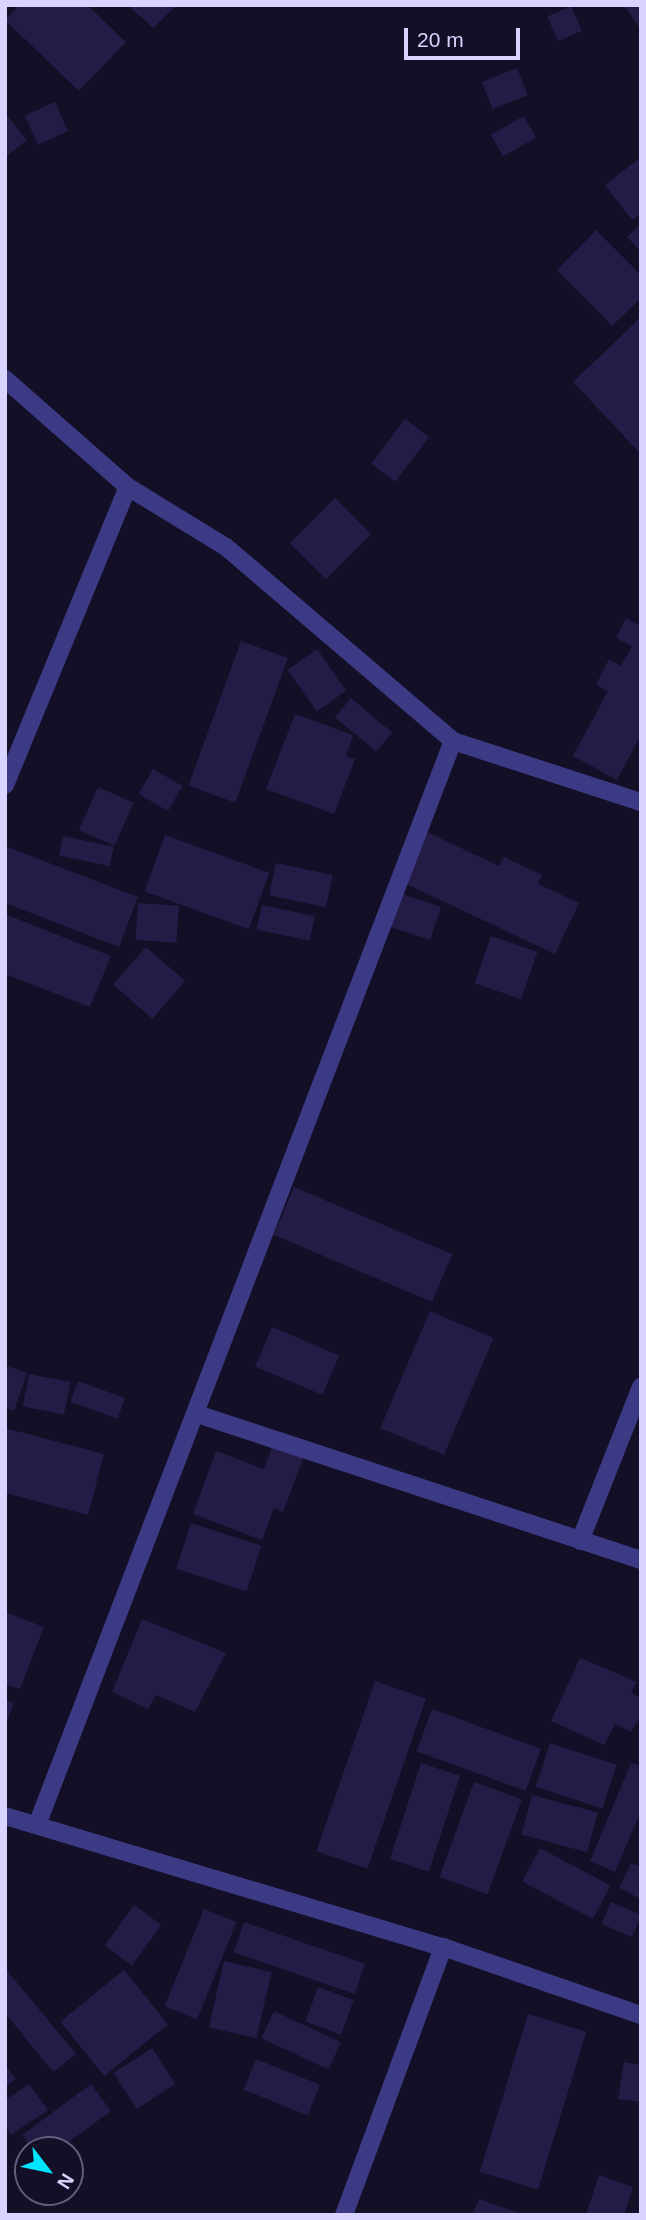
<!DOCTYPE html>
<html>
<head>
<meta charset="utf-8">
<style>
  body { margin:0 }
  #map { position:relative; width:646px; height:2220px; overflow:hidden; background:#130f26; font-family:Helvetica,sans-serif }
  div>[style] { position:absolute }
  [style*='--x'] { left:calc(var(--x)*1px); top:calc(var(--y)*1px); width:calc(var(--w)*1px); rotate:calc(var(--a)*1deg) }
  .building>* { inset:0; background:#241b47; transform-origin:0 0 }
  .minor>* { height:18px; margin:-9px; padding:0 9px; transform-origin:9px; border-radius:9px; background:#3d3a85 }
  span { translate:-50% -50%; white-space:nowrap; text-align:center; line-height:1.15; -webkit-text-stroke:5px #130f26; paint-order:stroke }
  .frame { position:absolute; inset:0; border:7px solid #d9d4ff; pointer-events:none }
  .north { position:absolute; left:14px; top:2136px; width:70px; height:70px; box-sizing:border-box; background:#130f26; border:2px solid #625e7d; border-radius:50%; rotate:122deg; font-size:19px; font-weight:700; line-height:28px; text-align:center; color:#d9d4ff }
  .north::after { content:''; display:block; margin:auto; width:24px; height:32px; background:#00e5ff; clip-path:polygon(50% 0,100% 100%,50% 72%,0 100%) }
  .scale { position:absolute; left:404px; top:28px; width:116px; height:32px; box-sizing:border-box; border:4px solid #d9d4ff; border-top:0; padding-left:9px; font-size:21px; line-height:24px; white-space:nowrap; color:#d9d4ff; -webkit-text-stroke:5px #130f26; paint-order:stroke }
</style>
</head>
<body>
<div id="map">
  <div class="building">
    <i style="clip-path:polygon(19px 5px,87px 5px,126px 42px,79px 91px,5px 20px)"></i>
    <i style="clip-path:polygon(128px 5px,177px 5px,153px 28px)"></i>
    <i style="clip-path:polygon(624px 5px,641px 5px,641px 30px)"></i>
    <i style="left:571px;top:6px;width:27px;height:26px;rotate:66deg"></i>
    <i style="left:517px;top:68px;width:29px;height:38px;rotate:68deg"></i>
    <i style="left:55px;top:102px;width:32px;height:33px;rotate:66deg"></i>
    <i style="clip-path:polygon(5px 113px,27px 140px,5px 157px)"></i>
    <i style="left:524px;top:116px;width:25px;height:38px;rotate:61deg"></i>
    <i style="clip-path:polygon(641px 157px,641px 213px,632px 220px,605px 185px)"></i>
    <i style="clip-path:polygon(641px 224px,641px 252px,627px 237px)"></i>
    <i style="clip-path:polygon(596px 230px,641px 275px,641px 298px,612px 326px,557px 270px)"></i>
    <i style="clip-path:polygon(641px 317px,641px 449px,638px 451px,573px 382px)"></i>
    <i style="left:405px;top:419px;width:30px;height:56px;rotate:37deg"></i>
    <i style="left:335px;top:498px;width:51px;height:64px;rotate:45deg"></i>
    <i style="clip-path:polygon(626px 618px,641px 626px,641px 735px,617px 780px,573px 756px,608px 691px,596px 685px,609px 659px,621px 666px,632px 646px,616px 638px)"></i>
    <i style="left:241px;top:641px;width:50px;height:154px;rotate:20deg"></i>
    <i style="left:317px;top:649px;width:51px;height:36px;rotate:55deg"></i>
    <i style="left:351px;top:698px;width:54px;height:25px;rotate:40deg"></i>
    <i style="clip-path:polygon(295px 714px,353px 735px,346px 756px,355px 759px,334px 814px,266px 789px)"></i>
    <i style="left:153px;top:769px;width:34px;height:29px;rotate:30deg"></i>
    <i style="left:98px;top:787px;width:39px;height:47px;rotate:24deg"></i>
    <i style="clip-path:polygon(427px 832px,499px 866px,504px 857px,542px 875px,538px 884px,579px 903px,555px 954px,404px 883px)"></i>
    <i style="left:165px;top:835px;width:111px;height:60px;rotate:20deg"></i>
    <i style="left:63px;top:836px;width:52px;height:20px;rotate:12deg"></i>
    <i style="clip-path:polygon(5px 846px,138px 897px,119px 947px,5px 903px)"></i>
    <i style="left:276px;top:863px;width:58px;height:33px;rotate:12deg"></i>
    <i style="left:402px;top:894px;width:41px;height:35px;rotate:18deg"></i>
    <i style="left:138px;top:903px;width:41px;height:37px;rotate:4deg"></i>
    <i style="left:262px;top:905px;width:54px;height:25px;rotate:12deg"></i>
    <i style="clip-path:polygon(5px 914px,111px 956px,90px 1007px,5px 974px)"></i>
    <i style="left:491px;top:936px;width:49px;height:50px;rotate:19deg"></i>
    <i style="left:146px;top:947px;width:52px;height:50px;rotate:41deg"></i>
    <i style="left:294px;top:1187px;width:172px;height:52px;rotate:23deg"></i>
    <i style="left:430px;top:1311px;width:69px;height:127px;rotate:23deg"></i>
    <i style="left:272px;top:1327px;width:73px;height:43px;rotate:23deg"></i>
    <i style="clip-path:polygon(5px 1365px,27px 1373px,14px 1411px,5px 1407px)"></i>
    <i style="left:29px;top:1374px;width:42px;height:33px;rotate:11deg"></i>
    <i style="left:78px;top:1381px;width:50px;height:22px;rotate:20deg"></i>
    <i style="clip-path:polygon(5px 1428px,104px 1454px,88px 1515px,5px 1493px)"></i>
    <i style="clip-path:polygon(273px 1445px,304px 1456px,283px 1512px,274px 1508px,262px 1540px,193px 1514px,216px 1451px,264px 1469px)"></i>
    <i style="left:191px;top:1523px;width:74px;height:48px;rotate:18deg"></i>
    <i style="clip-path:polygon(5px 1612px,44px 1627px,20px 1689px,5px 1684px)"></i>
    <i style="clip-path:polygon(142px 1619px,226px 1653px,195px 1712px,156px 1695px,148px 1709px,112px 1692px)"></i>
    <i style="clip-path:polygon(580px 1658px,637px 1682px,631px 1693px,641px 1698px,641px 1715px,631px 1732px,615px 1724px,604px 1745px,551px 1721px)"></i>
    <i style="left:375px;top:1681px;width:54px;height:180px;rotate:19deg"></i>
    <i style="clip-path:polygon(5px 1700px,14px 1703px,5px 1726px)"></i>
    <i style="left:432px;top:1709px;width:116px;height:45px;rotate:20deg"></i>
    <i style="left:550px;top:1743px;width:70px;height:46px;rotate:18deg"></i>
    <i style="left:421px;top:1763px;width:41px;height:101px;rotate:18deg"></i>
    <i style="clip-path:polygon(631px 1763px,641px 1766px,641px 1811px,615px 1872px,590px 1861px)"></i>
    <i style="left:474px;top:1782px;width:51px;height:101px;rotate:20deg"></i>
    <i style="left:532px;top:1795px;width:68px;height:41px;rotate:15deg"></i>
    <i style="left:540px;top:1848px;width:80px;height:38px;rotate:28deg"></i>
    <i style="clip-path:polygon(631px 1863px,641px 1867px,641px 1899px,619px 1888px)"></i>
    <i style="left:611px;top:1902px;width:33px;height:24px;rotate:23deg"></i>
    <i style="left:134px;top:1905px;width:34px;height:50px;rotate:36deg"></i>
    <i style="left:204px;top:1909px;width:35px;height:105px;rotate:22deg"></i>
    <i style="left:244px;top:1922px;width:128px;height:32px;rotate:19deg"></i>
    <i style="left:224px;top:1961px;width:49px;height:68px;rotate:13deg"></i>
    <i style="clip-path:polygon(5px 1968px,76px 2054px,53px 2072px,5px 2013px)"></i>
    <i style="left:124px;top:1970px;width:70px;height:82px;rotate:51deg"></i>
    <i style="left:318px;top:1987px;width:38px;height:37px;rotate:20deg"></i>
    <i style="left:274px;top:2011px;width:74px;height:30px;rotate:25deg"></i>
    <i style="left:528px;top:2014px;width:61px;height:165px;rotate:17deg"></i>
    <i style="left:152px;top:2048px;width:43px;height:46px;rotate:57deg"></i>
    <i style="left:256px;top:2059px;width:69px;height:33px;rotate:22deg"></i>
    <i style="clip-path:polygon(624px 2062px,641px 2065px,641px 2102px,618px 2099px)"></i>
    <i style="clip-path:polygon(5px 2065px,16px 2079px,5px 2087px)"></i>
    <i style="clip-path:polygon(29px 2084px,48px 2110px,11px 2135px,5px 2126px,5px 2100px)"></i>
    <i style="clip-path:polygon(91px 2084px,111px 2111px,58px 2150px,34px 2150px,22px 2135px)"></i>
    <i style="clip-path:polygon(599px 2175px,633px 2187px,624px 2215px,586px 2215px)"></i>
    <i style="clip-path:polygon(479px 2199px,522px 2214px,522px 2215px,472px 2215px)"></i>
  </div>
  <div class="minor">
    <i style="--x:5;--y:379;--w:164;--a:41.3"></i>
    <i style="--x:128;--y:487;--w:115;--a:31.5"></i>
    <i style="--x:226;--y:547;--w:299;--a:40.5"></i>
    <i style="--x:453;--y:741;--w:198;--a:18"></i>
    <i style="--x:5;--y:785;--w:322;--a:-67.6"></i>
    <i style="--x:197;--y:1414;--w:467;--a:18.2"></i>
    <i style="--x:580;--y:1541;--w:166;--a:-68.4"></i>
    <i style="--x:5;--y:1816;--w:457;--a:16.7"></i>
    <i style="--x:443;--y:1947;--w:209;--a:19"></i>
    <i style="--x:37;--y:1825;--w:1161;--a:-69.01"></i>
    <i style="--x:344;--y:2215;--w:286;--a:-69.7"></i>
  </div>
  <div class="frame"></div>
  <div class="north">N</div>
  <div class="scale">20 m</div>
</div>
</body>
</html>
